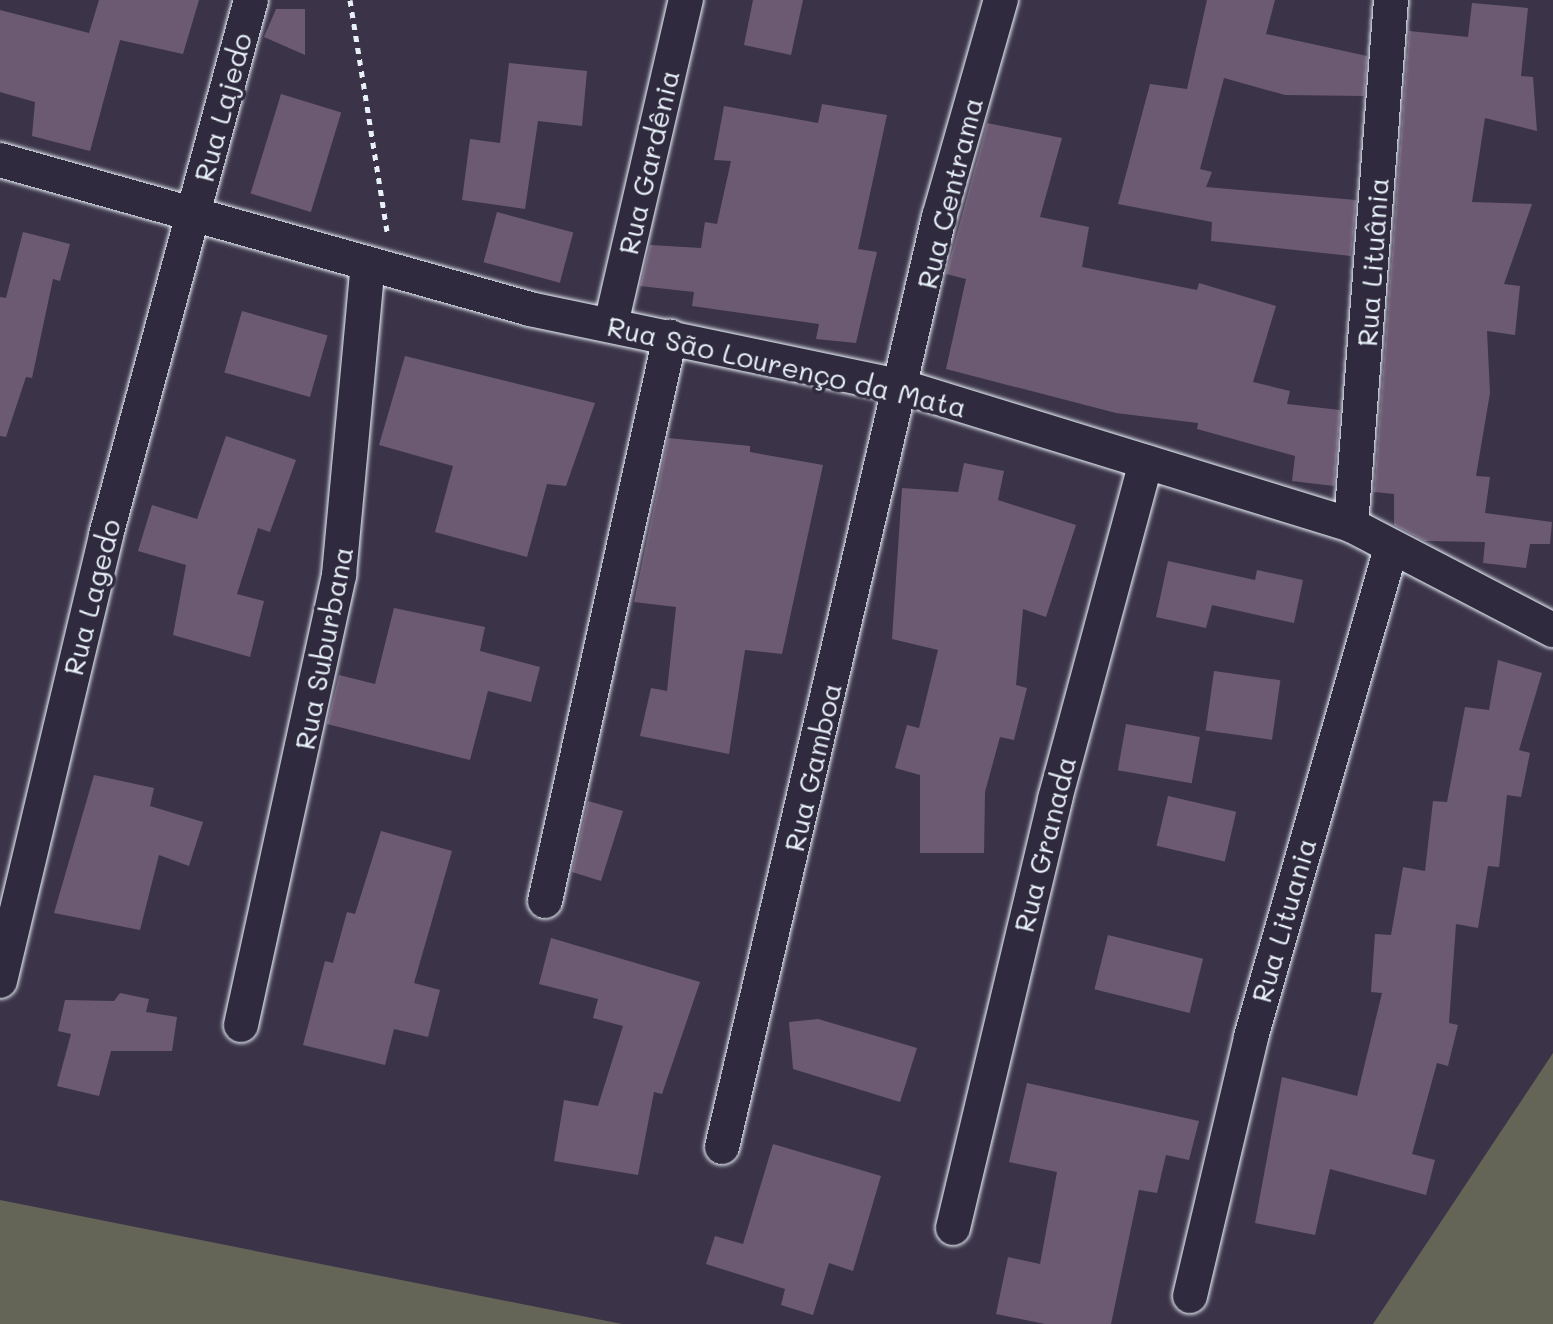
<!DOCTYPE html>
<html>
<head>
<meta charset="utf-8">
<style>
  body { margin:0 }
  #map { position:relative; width:1553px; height:1324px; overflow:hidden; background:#3b3448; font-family:Mali,sans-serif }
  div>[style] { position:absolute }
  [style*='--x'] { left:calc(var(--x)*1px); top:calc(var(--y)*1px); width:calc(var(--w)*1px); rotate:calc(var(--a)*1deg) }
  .green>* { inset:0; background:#646557 }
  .building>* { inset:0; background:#6c5a73; transform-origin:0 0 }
  .path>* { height:5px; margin-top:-2.5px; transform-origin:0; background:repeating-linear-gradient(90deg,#e8f1f8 0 6px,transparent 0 12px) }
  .roads { filter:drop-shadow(0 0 2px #e8f1f8) drop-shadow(0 0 2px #e8f1f8) }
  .street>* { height:34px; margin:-17px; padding:0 17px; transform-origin:17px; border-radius:17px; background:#2f2a3d }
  span { translate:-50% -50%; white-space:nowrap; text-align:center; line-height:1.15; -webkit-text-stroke:7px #2f2a3d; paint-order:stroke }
  .street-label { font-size:28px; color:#e8f1f8 }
</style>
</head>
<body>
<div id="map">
  <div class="green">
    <i style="clip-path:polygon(1553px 1053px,1553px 1324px,1373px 1324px)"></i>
    <i style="clip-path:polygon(0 1200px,622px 1324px,0 1324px)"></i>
  </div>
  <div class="building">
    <i style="clip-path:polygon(99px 0,199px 0,183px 54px,120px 40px,90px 151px,32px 136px,35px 102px,0 92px,0 10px,89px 33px)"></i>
    <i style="clip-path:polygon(753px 0,803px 0,791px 55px,744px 45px)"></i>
    <i style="clip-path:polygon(1207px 0,1275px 0,1266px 34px,1367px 56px,1364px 96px,1285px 95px,1224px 78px,1200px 169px,1212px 172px,1206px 187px,1356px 200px,1351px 256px,1211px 241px,1212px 222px,1118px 204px,1150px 84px,1187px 89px)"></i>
    <i style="clip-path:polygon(1472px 3px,1528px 8px,1521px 76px,1533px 77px,1537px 131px,1485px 118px,1472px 202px,1532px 204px,1504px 284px,1520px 286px,1515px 335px,1487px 331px,1490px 393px,1476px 476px,1490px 477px,1485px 513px,1552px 522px,1550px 544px,1530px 544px,1526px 568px,1483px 563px,1485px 542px,1425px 541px,1394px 525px,1394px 494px,1374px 492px,1409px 31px,1468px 37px)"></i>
    <i style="clip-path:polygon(276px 9px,305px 9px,305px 55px,264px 37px)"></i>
    <i style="clip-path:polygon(509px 63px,587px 71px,582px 126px,538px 121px,525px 209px,462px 200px,470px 139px,500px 143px)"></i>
    <i style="left:281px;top:94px;width:63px;height:104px;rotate:17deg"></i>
    <i style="clip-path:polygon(822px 104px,887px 115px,858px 249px,877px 252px,856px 343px,816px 339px,819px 324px,692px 306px,694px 292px,640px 286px,650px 245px,701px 248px,705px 222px,717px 224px,731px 161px,714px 160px,724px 106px,818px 123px)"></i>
    <i style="clip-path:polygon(987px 123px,1062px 138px,1040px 217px,1089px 227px,1082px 267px,1197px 290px,1199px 283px,1276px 306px,1253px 382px,1290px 391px,1287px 404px,1340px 410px,1334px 486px,1292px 481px,1295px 456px,1197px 429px,1198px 423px,1116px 413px,946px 369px,966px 279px,946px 274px)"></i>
    <i style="left:497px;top:212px;width:79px;height:52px;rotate:15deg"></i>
    <i style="clip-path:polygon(23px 232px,70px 244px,60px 281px,53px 279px,32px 378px,26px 377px,6px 437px,0 436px,0 297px,6px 298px)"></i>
    <i style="left:242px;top:311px;width:89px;height:64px;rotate:16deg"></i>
    <i style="clip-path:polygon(405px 356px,595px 403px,566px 486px,547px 484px,527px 557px,435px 532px,453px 466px,379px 445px)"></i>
    <i style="clip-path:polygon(226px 436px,296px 460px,270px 532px,258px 528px,237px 594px,264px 601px,250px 657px,173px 635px,186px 565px,138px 551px,152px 505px,197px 519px)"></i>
    <i style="clip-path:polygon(668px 438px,750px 446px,750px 452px,823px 465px,782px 654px,745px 650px,729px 754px,640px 736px,651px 688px,667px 691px,676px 607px,634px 602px)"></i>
    <i style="clip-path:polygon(964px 463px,1004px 471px,998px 500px,1076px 525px,1046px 617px,1023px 609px,1016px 685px,1027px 688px,1014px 740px,1000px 737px,985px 792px,984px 853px,920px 853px,920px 775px,895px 768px,907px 725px,919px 728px,938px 650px,892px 639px,902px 488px,958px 492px)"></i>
    <i style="clip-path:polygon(1168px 561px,1255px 580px,1257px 570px,1303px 580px,1294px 623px,1212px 605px,1206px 628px,1156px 617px)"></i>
    <i style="clip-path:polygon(394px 608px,485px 627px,480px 651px,540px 667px,531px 702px,488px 691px,470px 760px,327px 724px,339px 675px,375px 684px)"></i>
    <i style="clip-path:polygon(1498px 660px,1542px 673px,1519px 750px,1530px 753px,1521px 797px,1507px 795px,1499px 867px,1488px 866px,1478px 928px,1456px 924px,1449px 1023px,1458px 1025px,1448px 1066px,1437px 1063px,1412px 1154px,1435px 1160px,1426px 1195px,1330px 1169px,1315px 1235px,1255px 1223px,1282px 1077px,1357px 1096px,1382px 993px,1371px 992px,1375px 934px,1391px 935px,1403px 867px,1425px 871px,1433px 801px,1447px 802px,1465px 707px,1489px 710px)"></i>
    <i style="left:1214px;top:671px;width:67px;height:60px;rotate:8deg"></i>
    <i style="left:1126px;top:724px;width:75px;height:47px;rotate:10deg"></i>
    <i style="clip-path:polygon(94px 775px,154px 788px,150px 806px,203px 822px,189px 866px,159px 855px,140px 930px,54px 913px)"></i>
    <i style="left:1168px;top:796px;width:70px;height:51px;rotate:13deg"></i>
    <i style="clip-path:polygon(588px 801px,623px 811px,601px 881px,572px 872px)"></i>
    <i style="clip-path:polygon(381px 831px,452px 851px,414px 983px,440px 990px,428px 1037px,394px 1029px,385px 1065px,303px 1045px,325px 961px,333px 963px,347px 912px,355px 914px)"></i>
    <i style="left:1108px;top:935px;width:98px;height:56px;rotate:14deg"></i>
    <i style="clip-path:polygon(551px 938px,700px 982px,662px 1094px,654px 1092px,638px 1175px,554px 1161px,564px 1100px,598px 1106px,623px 1026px,593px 1018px,598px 999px,539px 984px)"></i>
    <i style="clip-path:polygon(120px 993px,149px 999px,146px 1012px,177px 1017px,172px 1051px,111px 1051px,99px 1096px,57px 1086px,71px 1034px,58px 1031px,65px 1000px,114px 1001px)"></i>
    <i style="clip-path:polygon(818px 1019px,917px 1048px,900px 1102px,793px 1069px,789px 1022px)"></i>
    <i style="clip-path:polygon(1027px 1083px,1199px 1121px,1189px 1160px,1166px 1155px,1157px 1193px,1139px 1190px,1111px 1324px,1045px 1324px,996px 1314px,1008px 1257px,1040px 1264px,1057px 1172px,1009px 1162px)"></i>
    <i style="clip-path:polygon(773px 1144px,881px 1176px,853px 1271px,829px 1263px,813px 1315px,781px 1305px,785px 1289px,706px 1264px,715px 1236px,743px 1244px)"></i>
  </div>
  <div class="path">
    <i style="--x:350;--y:0;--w:235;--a:80.9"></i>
  </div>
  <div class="roads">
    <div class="street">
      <i style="--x:0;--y:160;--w:551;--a:15.7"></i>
      <i style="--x:530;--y:309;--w:381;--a:11.8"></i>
      <i style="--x:903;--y:387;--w:469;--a:17.1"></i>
      <i style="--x:1351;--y:525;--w:228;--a:27.5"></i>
      <i style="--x:611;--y:324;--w:333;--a:-77"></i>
      <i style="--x:1351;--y:525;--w:527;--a:-85.64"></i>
      <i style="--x:545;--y:901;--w:578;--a:-77.5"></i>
      <i style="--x:0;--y:981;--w:458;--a:-76.6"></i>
      <i style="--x:106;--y:535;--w:554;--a:-74.84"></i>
      <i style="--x:241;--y:1025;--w:461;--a:-77.7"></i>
      <i style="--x:339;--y:575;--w:312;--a:-84.7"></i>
      <i style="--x:722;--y:1147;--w:955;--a:-76.87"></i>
      <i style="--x:939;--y:217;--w:226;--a:-74.1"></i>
      <i style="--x:953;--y:1228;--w:441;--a:-76.6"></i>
      <i style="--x:1055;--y:799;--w:349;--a:-74.9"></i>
      <i style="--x:1190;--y:1296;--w:266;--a:-76.7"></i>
      <i style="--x:1251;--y:1037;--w:509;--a:-74.02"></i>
    </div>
  </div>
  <div class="street-label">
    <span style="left:222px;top:107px;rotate:-75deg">Rua Lajedo</span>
    <span style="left:648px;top:162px;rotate:-77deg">Rua Gardênia</span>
    <span style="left:949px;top:193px;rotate:-76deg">Rua Centrama</span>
    <span style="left:1372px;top:262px;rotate:-86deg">Rua Lituânia</span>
    <span style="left:787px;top:366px;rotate:13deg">Rua São Lourenço da Mata</span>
    <span style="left:91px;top:597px;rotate:-76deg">Rua Lagedo</span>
    <span style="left:323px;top:648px;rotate:-79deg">Rua Suburbana</span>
    <span style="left:812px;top:767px;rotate:-77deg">Rua Gamboa</span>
    <span style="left:1044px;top:844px;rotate:-76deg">Rua Granada</span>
    <span style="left:1283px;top:920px;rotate:-74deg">Rua Lituania</span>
  </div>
</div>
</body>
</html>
